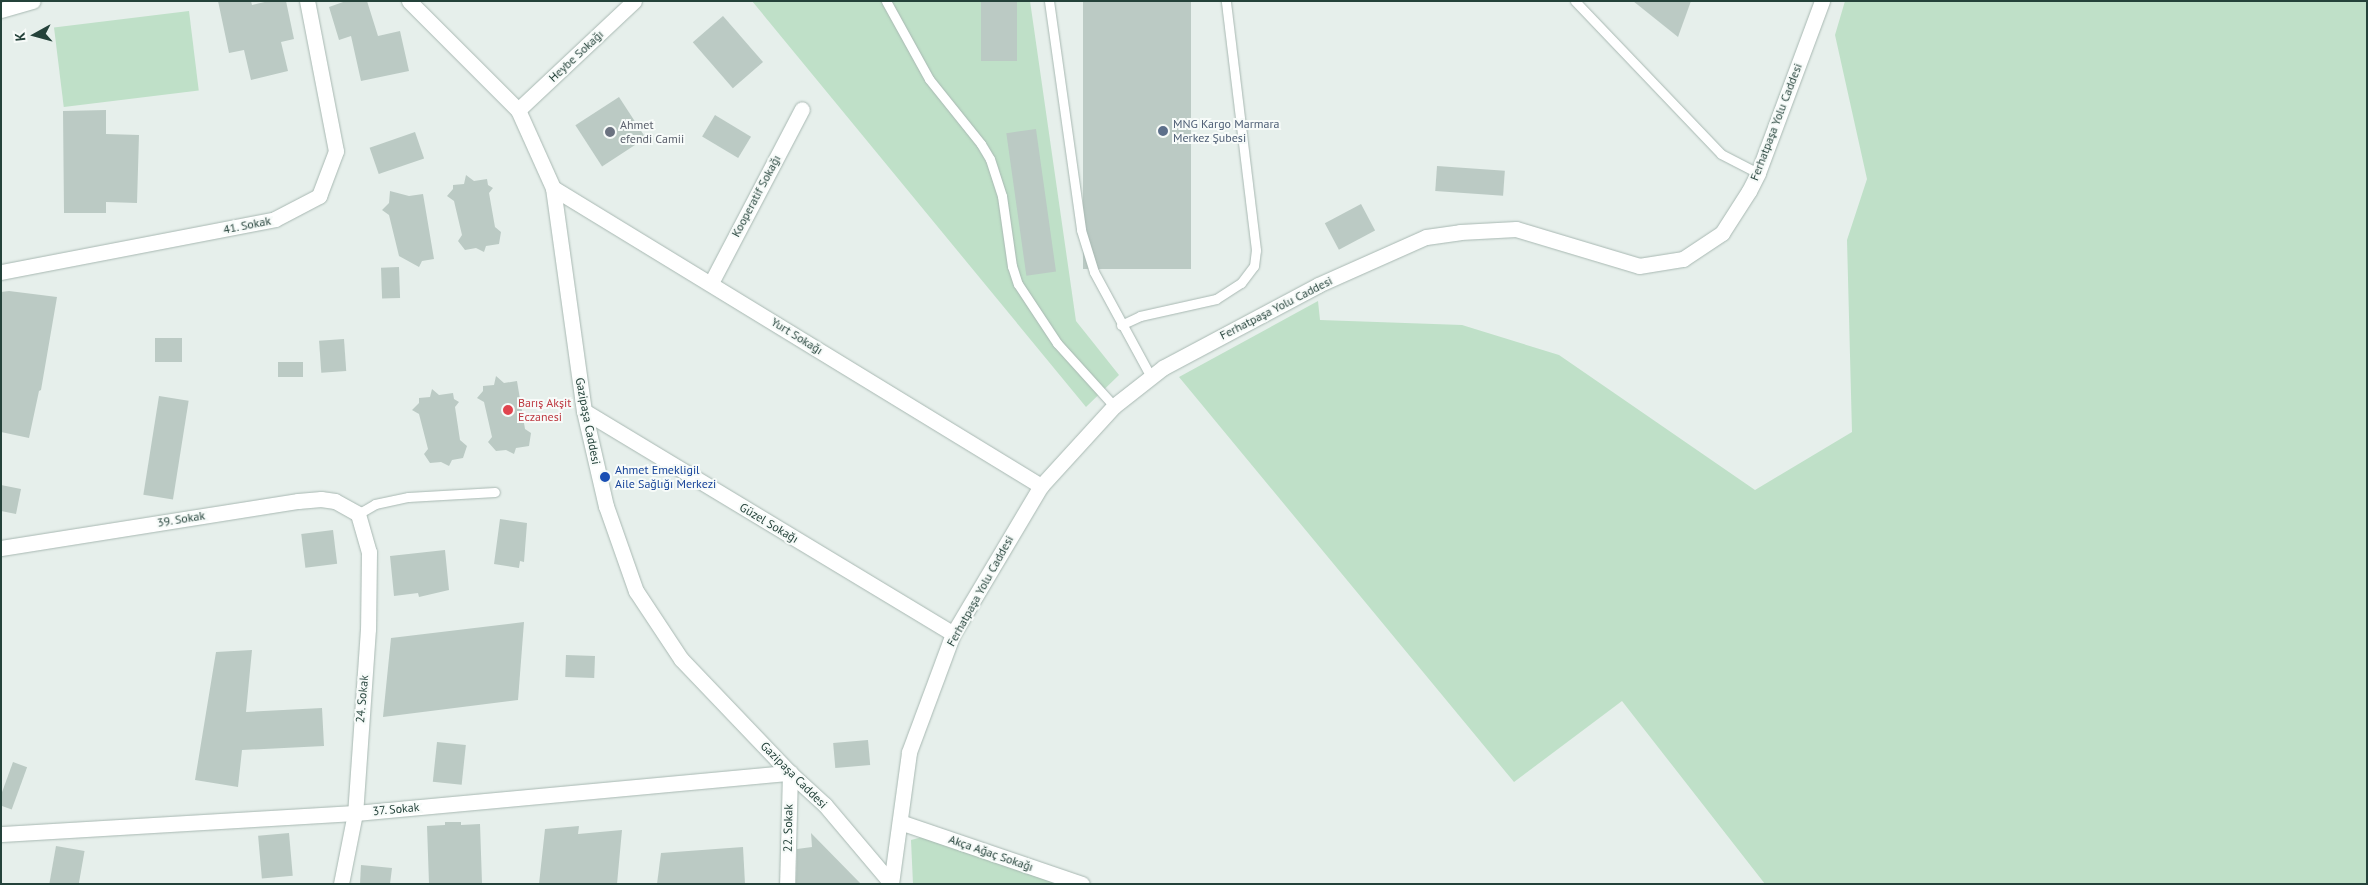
<!DOCTYPE html>
<html>
<head>
<meta charset="utf-8">
<style>
  body { margin:0 }
  #map { position:relative; width:2368px; height:885px; overflow:hidden; background:#e6efeb; font-family:"PT Sans",sans-serif }
  div>[style] { position:absolute }
  [style*='--x'] { left:calc(var(--x)*1px); top:calc(var(--y)*1px); width:calc(var(--w)*1px); rotate:calc(var(--a)*1deg) }
  .green>* { inset:0; background:#bfe0c8; transform-origin:0 0 }
  .building>* { inset:0; background:#bbcac4; transform-origin:0 0 }
  .roads { filter:drop-shadow(0 0 1px #a8b8b2) drop-shadow(0 0 1px #a8b8b2) }
  .service>* { height:9px; margin:-4.5px; padding:0 4.5px; transform-origin:4.5px; border-radius:4.5px; background:#fff }
  .minor>* { height:15px; margin:-7.5px; padding:0 7.5px; transform-origin:7.5px; border-radius:7.5px; background:#fff }
  .tertiary>* { height:15px; margin:-7.5px; padding:0 7.5px; transform-origin:7.5px; border-radius:7.5px; background:#fff }
  .secondary>* { height:15px; margin:-7.5px; padding:0 7.5px; transform-origin:7.5px; border-radius:7.5px; background:#fff }
  .dots>* { width:14px; height:14px; translate:-50% -50%; box-sizing:border-box; border:2px solid #f7fbf9; border-radius:50% }
  span { translate:-50% -50%; white-space:nowrap; text-align:center; line-height:1.15; -webkit-text-stroke:4px #f7fbf9; paint-order:stroke }
  .street-label { font-size:12px; color:#24423a }
  .service-label { font-size:12px; color:#4e5e75 }
  .left { translate:0 -50%; text-align:left }
  .worship-label { font-size:12px; color:#5b616d }
  .health-label { font-size:12px; color:#be3a42 }
  .transit-label { font-size:12px; color:#164399 }
  .frame { position:absolute; inset:0; border:2px solid #24423a; pointer-events:none }
  .north { position:absolute; left:10px; top:10px; width:50px; height:50px; -webkit-text-stroke:4px #f7fbf9; paint-order:stroke; rotate:263deg; font-size:14px; font-weight:700; line-height:20px; text-align:center; color:#24423a }
  .north::after { content:''; display:block; margin:auto; width:18px; height:22px; background:#24423a; clip-path:polygon(50% 0,100% 100%,50% 72%,0 100%) }
</style>
</head>
<body>
<div id="map">
  <div class="green">
    <i style="clip-path:polygon(752px 1px,1030px 1px,1076px 321px,1119px 375px,1086px 407px)"></i>
    <i style="clip-path:polygon(1845px 1px,2367px 1px,2367px 884px,1765px 884px,1622px 701px,1514px 782px,1179px 377px,1318px 301px,1320px 320px,1462px 325px,1559px 355px,1755px 490px,1852px 432px,1847px 240px,1867px 179px,1835px 35px)"></i>
    <i style="left:189px;top:11px;width:80px;height:136px;rotate:83deg"></i>
    <i style="clip-path:polygon(926px 836px,1057px 884px,913px 884px,911px 840px)"></i>
  </div>
  <div class="building">
    <i style="clip-path:polygon(218px 1px,251px 1px,252px 5px,269px 1px,286px 1px,294px 39px,281px 42px,288px 71px,251px 80px,244px 50px,229px 53px)"></i>
    <i style="clip-path:polygon(346px 1px,367px 1px,378px 36px,400px 31px,409px 71px,361px 81px,351px 36px,339px 40px,329px 7px)"></i>
    <i style="left:981px;top:1px;width:36px;height:60px"></i>
    <i style="left:1083px;top:1px;width:108px;height:268px"></i>
    <i style="clip-path:polygon(1633px 1px,1691px 1px,1678px 37px)"></i>
    <i style="left:723px;top:16px;width:61px;height:40px;rotate:49deg"></i>
    <i style="left:619px;top:97px;width:49px;height:52px;rotate:57deg"></i>
    <i style="clip-path:polygon(106px 110px,106px 134px,139px 135px,137px 203px,106px 202px,106px 213px,64px 213px,63px 111px)"></i>
    <i style="left:715px;top:115px;width:42px;height:25px;rotate:31deg"></i>
    <i style="left:1036px;top:129px;width:144px;height:30px;rotate:82deg"></i>
    <i style="left:415px;top:132px;width:28px;height:48px;rotate:71deg"></i>
    <i style="left:1437px;top:166px;width:68px;height:25px;rotate:4deg"></i>
    <i style="clip-path:polygon(466px 175px,474px 181px,487px 179px,488px 185px,493px 188px,489px 193px,495px 227px,501px 232px,499px 244px,486px 246px,484px 252px,476px 248px,465px 250px,458px 241px,462px 235px,454px 201px,447px 196px,453px 189px,453px 185px,464px 184px)"></i>
    <i style="clip-path:polygon(390px 191px,409px 196px,423px 194px,434px 259px,422px 261px,419px 267px,399px 256px,389px 215px,382px 210px,389px 203px)"></i>
    <i style="left:1361px;top:204px;width:30px;height:41px;rotate:62deg"></i>
    <i style="left:399px;top:267px;width:31px;height:18px;rotate:88deg"></i>
    <i style="clip-path:polygon(9px 291px,57px 297px,41px 390px,39px 391px,29px 438px,1px 432px,1px 292px)"></i>
    <i style="left:155px;top:338px;width:27px;height:24px"></i>
    <i style="left:344px;top:339px;width:32px;height:25px;rotate:86deg"></i>
    <i style="left:278px;top:362px;width:25px;height:15px"></i>
    <i style="clip-path:polygon(496px 376px,504px 383px,517px 381px,525px 429px,531px 433px,529px 446px,516px 448px,514px 454px,506px 450px,496px 451px,488px 442px,492px 437px,484px 402px,477px 398px,483px 391px,483px 386px,494px 385px)"></i>
    <i style="clip-path:polygon(432px 389px,439px 395px,453px 393px,454px 399px,459px 402px,455px 407px,460px 440px,467px 446px,463px 458px,452px 460px,449px 466px,441px 462px,430px 463px,424px 454px,428px 449px,419px 414px,412px 410px,419px 403px,419px 398px,430px 397px)"></i>
    <i style="left:159px;top:396px;width:30px;height:100px;rotate:9deg"></i>
    <i style="clip-path:polygon(1px 485px,21px 489px,16px 514px,1px 511px)"></i>
    <i style="clip-path:polygon(500px 519px,527px 523px,524px 562px,520px 561px,519px 568px,494px 564px)"></i>
    <i style="left:333px;top:530px;width:34px;height:32px;rotate:83deg"></i>
    <i style="clip-path:polygon(445px 550px,449px 590px,419px 597px,418px 593px,394px 596px,390px 556px)"></i>
    <i style="clip-path:polygon(524px 622px,518px 700px,383px 717px,391px 638px)"></i>
    <i style="clip-path:polygon(252px 650px,246px 712px,322px 708px,324px 746px,242px 750px,238px 787px,195px 780px,216px 652px)"></i>
    <i style="left:566px;top:655px;width:29px;height:22px;rotate:2deg"></i>
    <i style="left:868px;top:740px;width:25px;height:35px;rotate:85deg"></i>
    <i style="left:437px;top:742px;width:29px;height:40px;rotate:6deg"></i>
    <i style="left:13px;top:762px;width:15px;height:45px;rotate:20deg"></i>
    <i style="clip-path:polygon(445px 822px,461px 822px,461px 825px,480px 824px,482px 883px,429px 884px,427px 826px,445px 825px)"></i>
    <i style="clip-path:polygon(579px 826px,578px 834px,622px 830px,617px 884px,539px 884px,545px 829px)"></i>
    <i style="left:289px;top:833px;width:43px;height:31px;rotate:85deg"></i>
    <i style="clip-path:polygon(811px 833px,861px 884px,796px 884px,797px 849px,812px 847px)"></i>
    <i style="left:56px;top:846px;width:29px;height:38px;rotate:10deg"></i>
    <i style="clip-path:polygon(743px 847px,745px 884px,657px 884px,661px 853px)"></i>
    <i style="clip-path:polygon(361px 865px,392px 868px,390px 884px,360px 884px)"></i>
  </div>
  <div class="roads">
    <div class="service">
      <i style="--x:886;--y:1;--w:89;--a:61.1"></i>
      <i style="--x:929;--y:79;--w:83;--a:51.3"></i>
      <i style="--x:981;--y:144;--w:17;--a:59"></i>
      <i style="--x:990;--y:159;--w:39;--a:72"></i>
      <i style="--x:1002;--y:196;--w:71;--a:81.9"></i>
      <i style="--x:1012;--y:266;--w:19;--a:72"></i>
      <i style="--x:1018;--y:284;--w:71;--a:56.5"></i>
      <i style="--x:1057;--y:343;--w:85;--a:47.9"></i>
      <i style="--x:1049;--y:1;--w:231;--a:82"></i>
      <i style="--x:1081;--y:230;--w:44;--a:72.8"></i>
      <i style="--x:1094;--y:272;--w:119;--a:61.5"></i>
      <i style="--x:1575;--y:1;--w:211;--a:46.3"></i>
      <i style="--x:1721;--y:154;--w:42;--a:27.2"></i>
      <i style="--x:1121;--y:325;--w:21;--a:-25"></i>
      <i style="--x:1140;--y:316;--w:78;--a:-12.6"></i>
      <i style="--x:1216;--y:299;--w:30;--a:-33"></i>
      <i style="--x:1241;--y:283;--w:21;--a:-53"></i>
      <i style="--x:1254;--y:266;--w:16;--a:-83"></i>
      <i style="--x:1256;--y:250;--w:251;--a:-96.9"></i>
      <i style="--x:358;--y:514;--w:20;--a:-30"></i>
      <i style="--x:375;--y:504;--w:34;--a:-12"></i>
      <i style="--x:408;--y:497;--w:87;--a:-3.3"></i>
    </div>
    <div class="minor">
      <i style="--x:1;--y:10;--w:33;--a:-16"></i>
      <i style="--x:518;--y:110;--w:159;--a:-43.2"></i>
      <i style="--x:553;--y:188;--w:572;--a:31.41"></i>
      <i style="--x:1;--y:272;--w:279;--a:-10.9"></i>
      <i style="--x:275;--y:219;--w:50;--a:-27.6"></i>
      <i style="--x:319;--y:196;--w:48;--a:-69.3"></i>
      <i style="--x:336;--y:151;--w:153;--a:-100.9"></i>
      <i style="--x:711;--y:283;--w:196;--a:-62.4"></i>
      <i style="--x:584;--y:411;--w:431;--a:31.1"></i>
      <i style="--x:1;--y:548;--w:301;--a:-9"></i>
      <i style="--x:298;--y:501;--w:23;--a:-5"></i>
      <i style="--x:321;--y:499;--w:14;--a:8"></i>
      <i style="--x:335;--y:501;--w:26;--a:29"></i>
      <i style="--x:358;--y:514;--w:40;--a:74"></i>
      <i style="--x:369;--y:552;--w:77;--a:90.7"></i>
      <i style="--x:368;--y:629;--w:184;--a:94"></i>
      <i style="--x:355;--y:813;--w:72;--a:101.2"></i>
      <i style="--x:900;--y:822;--w:192;--a:18.8"></i>
      <i style="--x:1;--y:834;--w:355;--a:-3.4"></i>
      <i style="--x:355;--y:813;--w:437;--a:-5.3"></i>
      <i style="--x:790;--y:773;--w:111;--a:91.5"></i>
    </div>
    <div class="tertiary">
      <i style="--x:409;--y:1;--w:154;--a:45"></i>
      <i style="--x:518;--y:110;--w:85;--a:65.8"></i>
      <i style="--x:553;--y:188;--w:225;--a:82.1"></i>
      <i style="--x:584;--y:411;--w:98;--a:77"></i>
      <i style="--x:606;--y:506;--w:90;--a:70.6"></i>
      <i style="--x:636;--y:591;--w:82;--a:56.5"></i>
      <i style="--x:681;--y:659;--w:158;--a:46.3"></i>
      <i style="--x:790;--y:773;--w:47;--a:42.4"></i>
      <i style="--x:825;--y:805;--w:102;--a:49.8"></i>
    </div>
    <div class="secondary">
      <i style="--x:891;--y:884;--w:133;--a:-82.2"></i>
      <i style="--x:909;--y:752;--w:126;--a:-69.6"></i>
      <i style="--x:953;--y:634;--w:172;--a:-59.3"></i>
      <i style="--x:1041;--y:486;--w:108;--a:-47.6"></i>
      <i style="--x:1114;--y:406;--w:63;--a:-38"></i>
      <i style="--x:1164;--y:367;--w:174;--a:-28"></i>
      <i style="--x:1318;--y:285;--w:118;--a:-24"></i>
      <i style="--x:1426;--y:237;--w:34;--a:-8"></i>
      <i style="--x:1460;--y:232;--w:56;--a:-3.1"></i>
      <i style="--x:1516;--y:229;--w:128;--a:16.7"></i>
      <i style="--x:1639;--y:266;--w:45;--a:-9"></i>
      <i style="--x:1683;--y:259;--w:47;--a:-33.7"></i>
      <i style="--x:1722;--y:233;--w:50;--a:-57.3"></i>
      <i style="--x:1749;--y:191;--w:20;--a:-63"></i>
      <i style="--x:1758;--y:173;--w:184;--a:-69.6"></i>
    </div>
  </div>
  <div class="dots">
    <i style="left:1163px;top:131px;background:#5c6f8a"></i>
    <i style="left:610px;top:132px;background:#6b7280"></i>
    <i style="left:508px;top:410px;background:#e0444e"></i>
    <i style="left:605px;top:477px;background:#1a4fb4"></i>
  </div>
  <div class="street-label">
    <span style="left:576px;top:56px;rotate:-43deg">Heybe Sokağı</span>
    <span style="left:1776px;top:122px;rotate:-69deg">Ferhatpaşa Yolu Caddesi</span>
    <span style="left:756px;top:196px;rotate:-62deg">Kooperatif Sokağı</span>
    <span style="left:247px;top:225px;rotate:-11deg">41. Sokak</span>
    <span style="left:1276px;top:308px;rotate:-27deg">Ferhatpaşa Yolu Caddesi</span>
    <span style="left:797px;top:336px;rotate:32deg">Yurt Sokağı</span>
    <span style="left:588px;top:421px;rotate:79deg">Gazipaşa Caddesi</span>
    <span style="left:181px;top:519px;rotate:-9deg">39. Sokak</span>
    <span style="left:769px;top:523px;rotate:31deg">Güzel Sokağı</span>
    <span style="left:980px;top:591px;rotate:-61deg">Ferhatpaşa Yolu Caddesi</span>
    <span style="left:362px;top:699px;rotate:-85deg">24. Sokak</span>
    <span style="left:794px;top:775px;rotate:45deg">Gazipaşa Caddesi</span>
    <span style="left:396px;top:809px;rotate:-5deg">37. Sokak</span>
    <span style="left:788px;top:828px;rotate:-89deg">22. Sokak</span>
    <span style="left:991px;top:853px;rotate:19deg">Akça Ağaç Sokağı</span>
  </div>
  <div class="service-label">
    <span class="left" style="left:1173px;top:131px">MNG Kargo Marmara<br>Merkez Şubesi</span>
  </div>
  <div class="worship-label">
    <span class="left" style="left:620px;top:132px">Ahmet<br>efendi Camii</span>
  </div>
  <div class="health-label">
    <span class="left" style="left:518px;top:410px">Barış Akşit<br>Eczanesi</span>
  </div>
  <div class="transit-label">
    <span class="left" style="left:615px;top:477px">Ahmet Emekligil<br>Aile Sağlığı Merkezi</span>
  </div>
  <div class="frame"></div>
  <div class="north">K</div>
</div>
</body>
</html>
